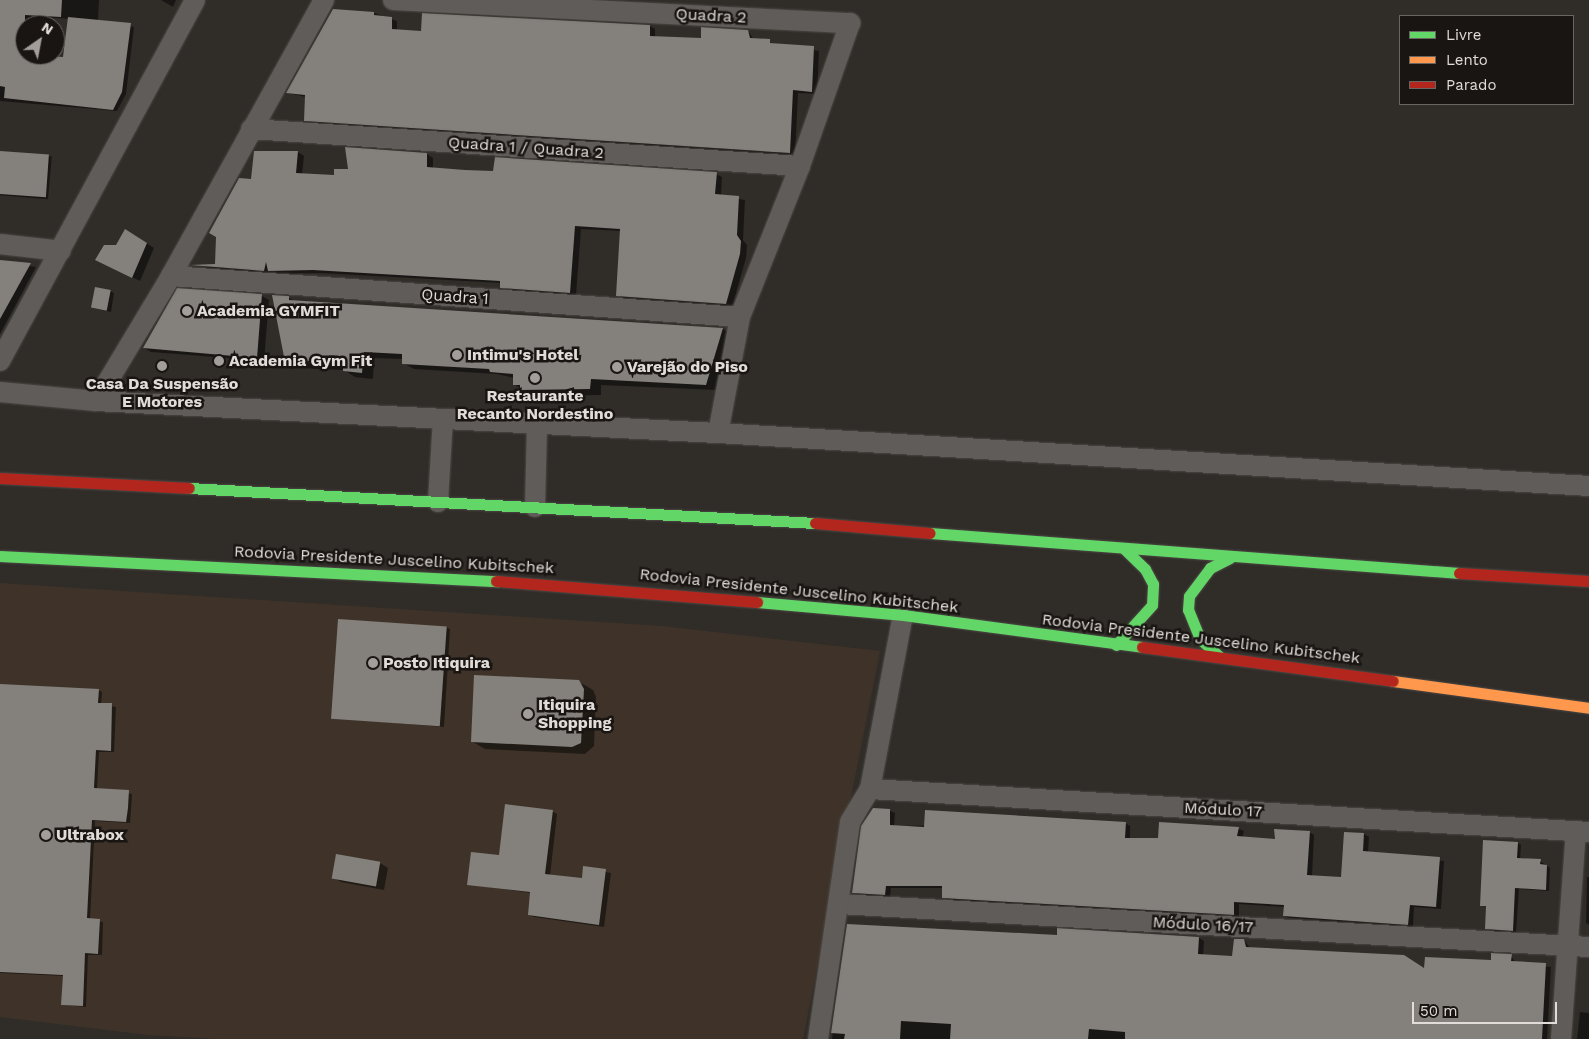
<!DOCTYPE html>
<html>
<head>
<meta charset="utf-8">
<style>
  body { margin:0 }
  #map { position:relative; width:1589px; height:1039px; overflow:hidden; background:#302c28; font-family:"Work Sans",sans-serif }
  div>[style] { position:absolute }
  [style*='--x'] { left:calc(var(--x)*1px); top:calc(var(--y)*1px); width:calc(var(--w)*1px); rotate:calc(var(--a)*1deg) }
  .built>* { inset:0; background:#3f3329 }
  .shadow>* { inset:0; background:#0007; transform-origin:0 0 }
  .building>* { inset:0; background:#84807c; transform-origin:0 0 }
  .roads { filter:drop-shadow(0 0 1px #4c4945) drop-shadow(0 0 1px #4c4945) }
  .street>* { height:20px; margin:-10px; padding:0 10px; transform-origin:10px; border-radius:10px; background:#5f5c59 }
  .fast>* { height:11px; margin:-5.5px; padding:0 5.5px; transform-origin:5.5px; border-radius:5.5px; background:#63d668 }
  .slow>* { height:11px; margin:-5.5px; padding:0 5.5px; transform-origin:5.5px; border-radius:5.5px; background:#ff974d }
  .jam>* { height:11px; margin:-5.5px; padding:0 5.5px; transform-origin:5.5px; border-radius:5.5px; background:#b3261e }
  .dots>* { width:14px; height:14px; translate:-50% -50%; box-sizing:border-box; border:2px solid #191512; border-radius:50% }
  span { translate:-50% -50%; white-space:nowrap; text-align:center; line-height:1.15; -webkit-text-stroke:5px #191512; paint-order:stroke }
  .street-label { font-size:16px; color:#e1dcd7 }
  .poi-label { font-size:16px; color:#e1dcd7; font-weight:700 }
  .left { translate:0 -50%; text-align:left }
  .legend { position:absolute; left:1399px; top:15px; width:175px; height:90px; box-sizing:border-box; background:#191512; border:1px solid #696561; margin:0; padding:6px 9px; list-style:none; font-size:15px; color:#e1dcd7 }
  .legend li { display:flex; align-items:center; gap:10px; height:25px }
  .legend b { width:25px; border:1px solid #696561 }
  .north { position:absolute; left:15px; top:15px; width:50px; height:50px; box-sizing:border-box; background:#191512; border:1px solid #696561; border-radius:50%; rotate:33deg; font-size:14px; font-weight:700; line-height:20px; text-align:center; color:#e1dcd7 }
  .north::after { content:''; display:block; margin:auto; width:18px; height:22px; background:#a39e9a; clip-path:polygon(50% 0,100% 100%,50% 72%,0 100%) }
  .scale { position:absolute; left:1412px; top:1002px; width:145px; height:22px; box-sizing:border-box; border:2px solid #e1dcd7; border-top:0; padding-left:6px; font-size:15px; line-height:18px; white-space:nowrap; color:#e1dcd7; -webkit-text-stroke:4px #191512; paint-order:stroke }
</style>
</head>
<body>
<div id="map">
  <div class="built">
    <i style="clip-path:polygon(0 583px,662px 626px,880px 651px,803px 1039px,219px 1039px,148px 1035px,0 1017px)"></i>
  </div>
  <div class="shadow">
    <i style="clip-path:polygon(evenodd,0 0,99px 0,98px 20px,134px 27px,126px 94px,117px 111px,0 101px,0 0,32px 16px,69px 19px,64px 59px,25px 55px,25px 25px,31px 25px,32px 16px)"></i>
    <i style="clip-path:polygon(161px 0,176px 0,173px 7px)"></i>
    <i style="clip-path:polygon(374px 13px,397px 21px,397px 31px,422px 32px,650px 26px,655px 29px,655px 38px,702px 39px,748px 31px,754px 40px,819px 51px,817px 94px,798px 93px,795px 156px,310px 123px,305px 120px,306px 97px,288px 93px)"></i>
    <i style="clip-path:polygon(347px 149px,427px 154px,433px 158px,433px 169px,465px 171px,716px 174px,722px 177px,721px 196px,745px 200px,743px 240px,747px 245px,746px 258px,732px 307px,624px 299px,618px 295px,621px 231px,581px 229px,576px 296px,507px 291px,501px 283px,321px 273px,275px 274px,195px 267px,216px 266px,252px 181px,255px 152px,298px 152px,304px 156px,302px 175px,335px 177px,349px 171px)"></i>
    <i style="left:0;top:152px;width:52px;height:43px;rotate:5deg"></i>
    <i style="clip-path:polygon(134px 235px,154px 248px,140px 281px,105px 264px,116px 246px)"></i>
    <i style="clip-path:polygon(0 262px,36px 267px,0 334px)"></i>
    <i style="clip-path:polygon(110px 291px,114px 293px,111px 312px,93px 308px)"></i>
    <i style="clip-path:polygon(262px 296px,269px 300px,264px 361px,151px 352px,144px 348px)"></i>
    <i style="clip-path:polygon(289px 298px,296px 302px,723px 329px,733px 335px,717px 390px,601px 385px,601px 395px,532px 396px,514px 384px,514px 378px,497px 374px,414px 369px,403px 363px,403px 359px,374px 358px,373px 379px,355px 377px,344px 370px,297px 368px,287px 361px)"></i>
    <i style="clip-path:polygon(446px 627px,450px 629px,444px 727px,333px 718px)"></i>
    <i style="clip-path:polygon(581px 683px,593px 690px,596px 697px,594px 746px,585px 754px,485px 749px,473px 742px)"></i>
    <i style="clip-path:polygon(0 685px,98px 690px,102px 692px,101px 704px,116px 707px,114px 752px,99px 752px,97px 789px,132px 794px,131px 810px,130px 823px,95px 821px,90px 920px,103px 922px,102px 955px,88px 955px,86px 1007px,62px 1005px,64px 976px,0 973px)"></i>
    <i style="clip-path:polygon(552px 811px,557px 814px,550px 876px,584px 880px,585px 868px,611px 873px,604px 927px,534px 917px,529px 915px,531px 893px,468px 884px)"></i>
    <i style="clip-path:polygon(890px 811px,895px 813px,894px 826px,1125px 823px,1130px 826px,1130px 839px,1159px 839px,1160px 823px,1239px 829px,1244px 831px,1242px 838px,1276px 840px,1309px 832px,1314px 835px,1312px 876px,1343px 878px,1364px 834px,1369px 837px,1368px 853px,1444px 861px,1441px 909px,1414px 907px,1413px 927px,1289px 918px,1284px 916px,1285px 907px,1239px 904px,1239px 917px,948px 900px,943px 897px,943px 888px,891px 888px,890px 897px,858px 895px,853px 892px)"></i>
    <i style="clip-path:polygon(1518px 843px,1521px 845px,1520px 860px,1540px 861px,1550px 868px,1549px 891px,1519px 889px,1516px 932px,1490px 931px,1486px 928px,1487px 907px,1481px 905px)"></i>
    <i style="clip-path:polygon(380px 863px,388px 868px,384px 890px,341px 882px,333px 877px)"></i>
    <i style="clip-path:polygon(1587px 877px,1589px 877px,1589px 925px,1586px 923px)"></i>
    <i style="clip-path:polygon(848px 926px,1058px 937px,1058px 930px,1199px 938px,1204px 941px,1203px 956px,1233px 957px,1244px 940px,1250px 948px,1425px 970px,1492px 962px,1511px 956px,1516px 963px,1551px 967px,1547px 1039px,832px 1039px)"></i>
    <i style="clip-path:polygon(1580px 1012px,1589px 1013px,1589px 1039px,1577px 1039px)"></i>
  </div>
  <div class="building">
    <i style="clip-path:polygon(0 0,62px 0,61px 17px,25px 15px,25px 55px,63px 57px,68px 17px,131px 23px,122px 92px,113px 110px,4px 98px,5px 87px,0 86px)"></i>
    <i style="clip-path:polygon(333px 9px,374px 12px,374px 15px,392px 17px,392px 29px,421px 31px,422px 13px,650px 25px,650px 36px,701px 38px,701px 27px,748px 30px,750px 38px,770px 39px,770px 43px,814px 46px,812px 92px,793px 90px,790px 153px,304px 121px,305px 95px,286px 93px)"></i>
    <i style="clip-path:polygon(345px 147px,427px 153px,427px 167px,465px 170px,493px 171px,495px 157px,717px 172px,715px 194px,739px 196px,737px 235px,741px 241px,740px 254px,726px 304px,616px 296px,620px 229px,575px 226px,570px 293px,500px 288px,500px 281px,313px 270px,268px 271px,266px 262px,264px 271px,190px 265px,215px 264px,216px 237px,209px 233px,239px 178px,251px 179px,254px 151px,298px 151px,296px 173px,334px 175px,334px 169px,348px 169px)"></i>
    <i style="left:0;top:151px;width:49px;height:43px;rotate:4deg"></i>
    <i style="clip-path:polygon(125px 229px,147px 243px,132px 278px,95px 260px,104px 245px,116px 245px)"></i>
    <i style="clip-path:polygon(0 260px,31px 263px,0 319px)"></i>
    <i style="left:95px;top:287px;width:16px;height:21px;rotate:11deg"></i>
    <i style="clip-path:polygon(177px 288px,262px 294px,257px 358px,143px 348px)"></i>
    <i style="clip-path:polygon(272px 295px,289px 296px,289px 300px,723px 328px,706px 385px,591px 379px,590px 389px,520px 390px,520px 385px,513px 385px,513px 374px,490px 372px,489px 369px,402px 364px,402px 354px,364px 352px,362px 373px,343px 371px,343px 365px,285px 362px)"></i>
    <i style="left:338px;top:619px;width:109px;height:100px;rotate:4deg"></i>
    <i style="clip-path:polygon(474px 675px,579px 680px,584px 689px,581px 743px,572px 747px,471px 742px)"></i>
    <i style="clip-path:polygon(0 684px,99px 689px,98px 703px,112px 703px,111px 751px,96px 750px,94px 788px,129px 790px,128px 808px,126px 822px,92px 820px,87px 918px,100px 919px,98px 954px,85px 953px,83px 1006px,61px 1005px,63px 975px,0 972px)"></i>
    <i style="clip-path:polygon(505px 804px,553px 810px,545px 874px,582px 878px,583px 866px,606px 869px,599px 925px,528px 915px,530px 892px,467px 885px,471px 852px,499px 855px)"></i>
    <i style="clip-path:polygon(873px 808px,890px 809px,890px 825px,924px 827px,925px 810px,1126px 822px,1125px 838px,1158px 838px,1159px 822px,1239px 827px,1237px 836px,1275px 839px,1274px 829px,1310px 831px,1307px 875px,1341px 877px,1344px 832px,1364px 833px,1363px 851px,1440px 857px,1436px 907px,1410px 905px,1408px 925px,1283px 916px,1284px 905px,1234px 902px,1234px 915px,942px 898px,942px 886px,886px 886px,885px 895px,852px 893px,861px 826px)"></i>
    <i style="clip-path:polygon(1483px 840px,1518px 842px,1517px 858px,1541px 859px,1540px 864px,1547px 865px,1546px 890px,1515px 888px,1513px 931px,1485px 929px,1486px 906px,1480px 906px)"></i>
    <i style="left:336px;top:854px;width:45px;height:25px;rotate:10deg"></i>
    <i style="clip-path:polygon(847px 924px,1057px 935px,1057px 928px,1199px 937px,1198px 954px,1232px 956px,1234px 939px,1244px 939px,1246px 947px,1404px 955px,1424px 968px,1425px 957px,1491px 960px,1491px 953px,1512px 954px,1511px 961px,1546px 963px,1542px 1039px,1125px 1039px,1125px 1032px,1089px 1029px,1088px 1039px,950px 1039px,951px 1024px,901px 1021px,900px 1039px,844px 1039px,845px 1034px,831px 1033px)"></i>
  </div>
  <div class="roads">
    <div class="street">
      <i style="--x:393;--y:0;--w:458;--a:2.9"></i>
      <i style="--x:850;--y:23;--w:151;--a:109.3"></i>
      <i style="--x:800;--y:166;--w:162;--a:111.7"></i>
      <i style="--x:740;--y:317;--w:118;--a:100.7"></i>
      <i style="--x:251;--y:129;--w:550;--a:3.86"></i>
      <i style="--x:0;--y:244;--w:61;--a:6.5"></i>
      <i style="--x:171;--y:276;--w:570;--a:4.12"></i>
      <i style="--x:0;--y:361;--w:410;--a:-61.6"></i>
      <i style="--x:0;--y:392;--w:96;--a:5.4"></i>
      <i style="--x:96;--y:401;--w:623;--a:2.95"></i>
      <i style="--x:718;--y:433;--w:873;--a:3.48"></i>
      <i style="--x:96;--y:401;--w:146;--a:-59"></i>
      <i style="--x:171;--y:276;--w:316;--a:-61"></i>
      <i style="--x:438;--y:502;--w:83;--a:-86.6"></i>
      <i style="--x:535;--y:507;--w:83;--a:-88.6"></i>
      <i style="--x:870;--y:789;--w:720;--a:3.42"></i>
      <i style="--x:839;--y:904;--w:751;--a:3.28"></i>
      <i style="--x:818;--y:1039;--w:219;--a:-81.6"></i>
      <i style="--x:850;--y:822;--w:39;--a:-59"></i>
      <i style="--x:870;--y:789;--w:177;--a:-79.3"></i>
      <i style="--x:1561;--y:1039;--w:208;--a:-85.9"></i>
    </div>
    <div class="fast">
      <i style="--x:189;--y:488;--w:627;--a:3.2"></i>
      <i style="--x:930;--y:533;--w:531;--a:4.32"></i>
      <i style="--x:0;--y:556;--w:497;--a:2.9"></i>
      <i style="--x:757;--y:602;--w:147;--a:5.1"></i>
      <i style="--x:903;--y:615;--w:241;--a:7.6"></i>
      <i style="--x:1116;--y:645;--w:54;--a:-48"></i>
      <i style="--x:1152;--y:605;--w:21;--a:-87"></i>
      <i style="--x:1153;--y:584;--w:17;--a:-118"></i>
      <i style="--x:1145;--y:569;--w:30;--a:-136"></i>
      <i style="--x:1220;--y:657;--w:27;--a:-138"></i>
      <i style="--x:1200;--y:639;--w:31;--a:-112"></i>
      <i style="--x:1188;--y:610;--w:14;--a:-86"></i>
      <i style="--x:1189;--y:596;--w:35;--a:-53"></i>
      <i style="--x:1210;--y:568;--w:22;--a:-27"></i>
    </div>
    <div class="slow">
      <i style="--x:1393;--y:681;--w:198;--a:7.8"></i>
    </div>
    <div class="jam">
      <i style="--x:0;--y:478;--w:189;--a:3"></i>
      <i style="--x:815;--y:523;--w:115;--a:5"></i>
      <i style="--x:1459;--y:573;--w:130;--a:3.5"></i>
      <i style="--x:496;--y:581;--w:262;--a:4.6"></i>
      <i style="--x:1142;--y:647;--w:253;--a:7.7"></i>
    </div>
  </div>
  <div class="dots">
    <i style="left:187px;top:311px;background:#a39e9a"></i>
    <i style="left:457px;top:355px;background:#a39e9a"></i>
    <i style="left:219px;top:361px;background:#a39e9a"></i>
    <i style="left:162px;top:366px;background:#a39e9a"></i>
    <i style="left:617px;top:367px;background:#a39e9a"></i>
    <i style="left:535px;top:378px;background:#a39e9a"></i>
    <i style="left:373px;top:663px;background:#a39e9a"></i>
    <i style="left:528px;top:714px;background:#a39e9a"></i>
    <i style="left:46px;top:835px;background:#a39e9a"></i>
  </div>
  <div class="street-label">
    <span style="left:711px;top:16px;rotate:3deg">Quadra 2</span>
    <span style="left:526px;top:148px;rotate:4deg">Quadra 1 / Quadra 2</span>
    <span style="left:455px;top:297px;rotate:4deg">Quadra 1</span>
    <span style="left:394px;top:560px;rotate:3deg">Rodovia Presidente Juscelino Kubitschek</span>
    <span style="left:799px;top:591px;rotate:6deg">Rodovia Presidente Juscelino Kubitschek</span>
    <span style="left:1201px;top:639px;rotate:7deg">Rodovia Presidente Juscelino Kubitschek</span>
    <span style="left:1223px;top:810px;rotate:3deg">Módulo 17</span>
    <span style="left:1203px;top:925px;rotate:3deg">Módulo 16/17</span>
  </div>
  <div class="poi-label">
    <span class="left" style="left:197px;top:311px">Academia GYMFIT</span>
    <span class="left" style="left:467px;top:355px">Intimu's Hotel</span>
    <span class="left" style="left:229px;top:361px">Academia Gym Fit</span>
    <span class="left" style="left:627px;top:367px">Varejão do Piso</span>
    <span style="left:162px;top:393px">Casa Da Suspensão<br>E Motores</span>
    <span style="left:535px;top:405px">Restaurante<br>Recanto Nordestino</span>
    <span class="left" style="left:383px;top:663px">Posto Itiquira</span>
    <span class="left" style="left:538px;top:714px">Itiquira<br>Shopping</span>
    <span class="left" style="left:56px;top:835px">Ultrabox</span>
  </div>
  <ul class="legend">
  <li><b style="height:6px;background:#63d668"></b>Livre</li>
  <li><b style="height:6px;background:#ff974d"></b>Lento</li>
  <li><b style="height:6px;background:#b3261e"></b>Parado</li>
  </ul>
  <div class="north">N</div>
  <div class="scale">50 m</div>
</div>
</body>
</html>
